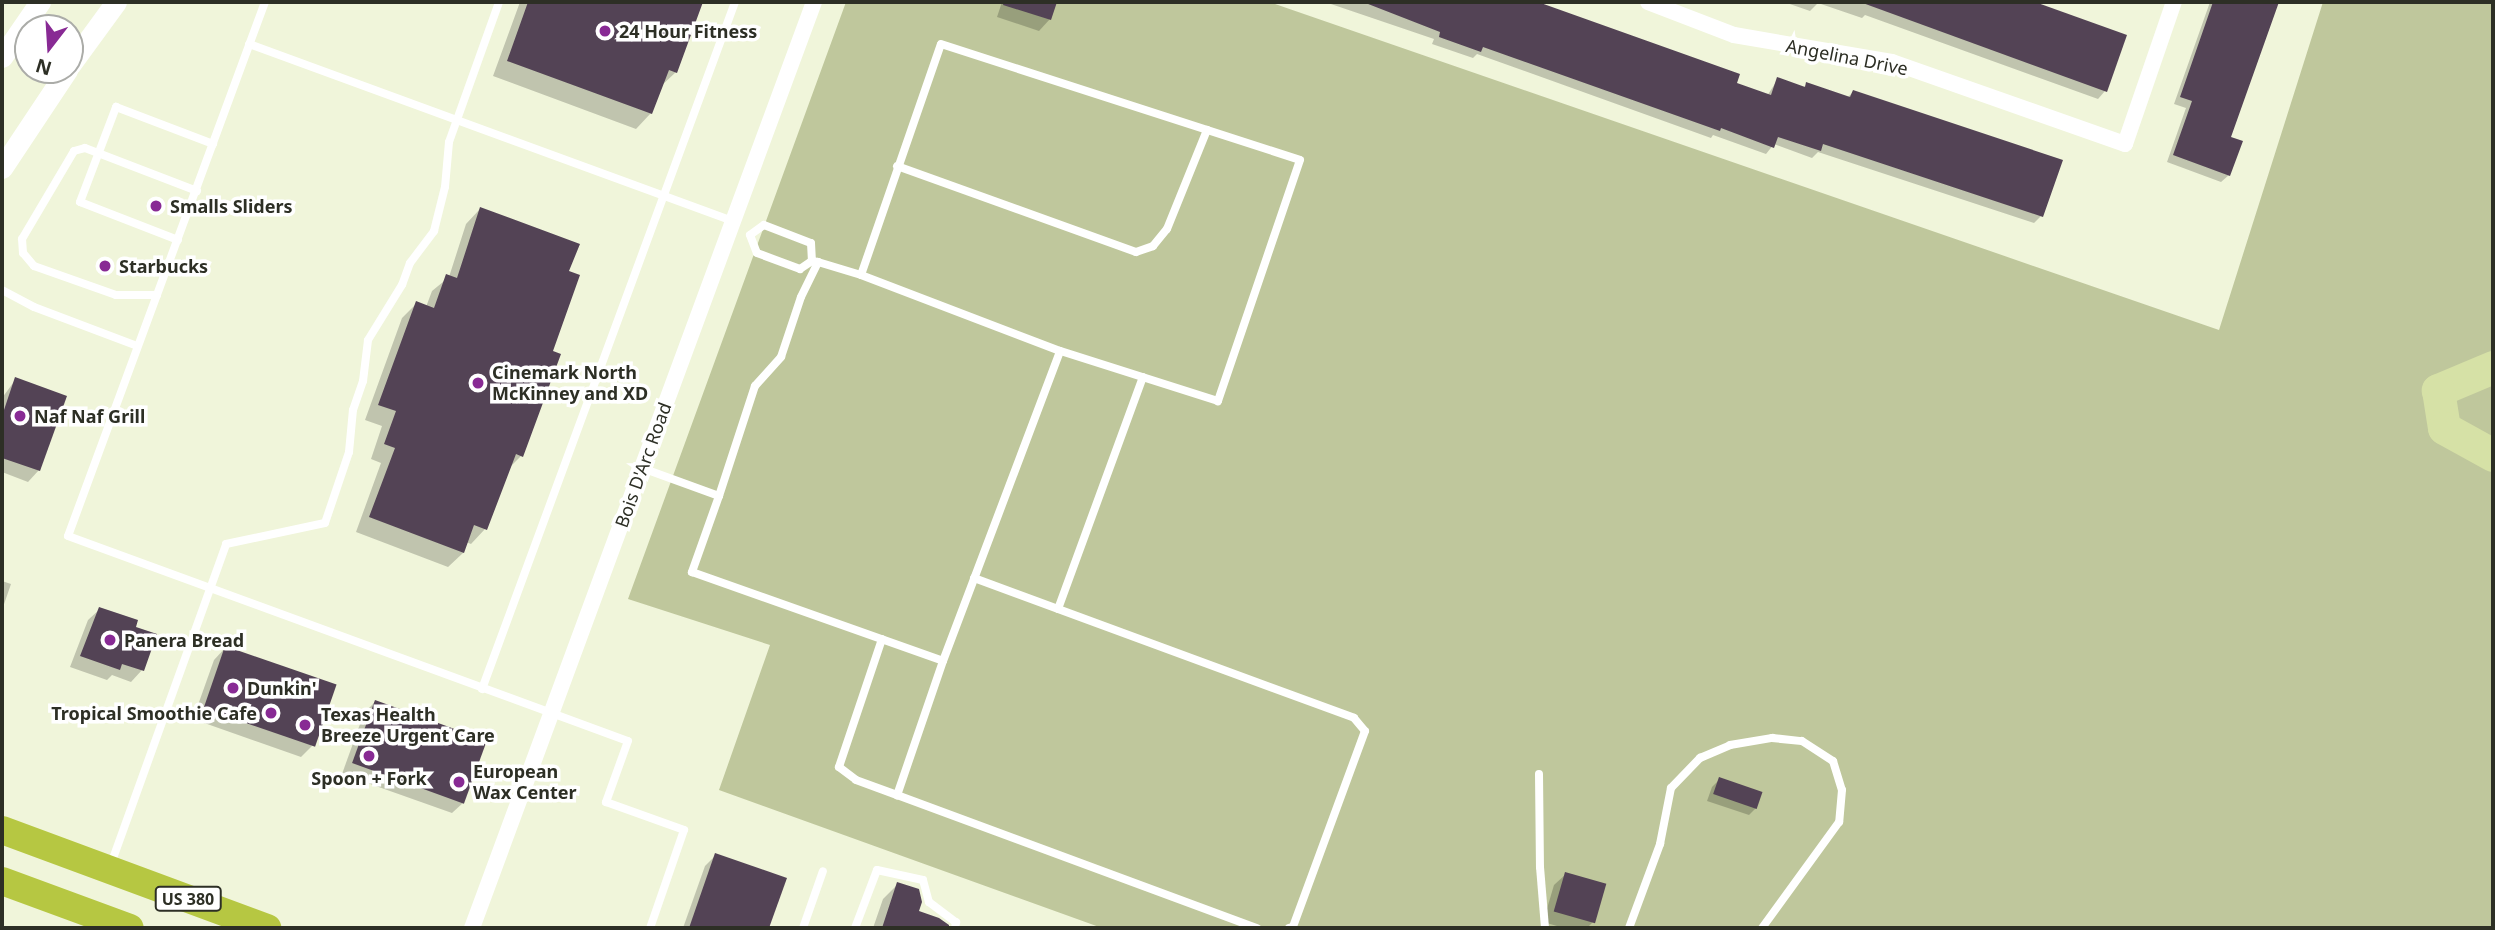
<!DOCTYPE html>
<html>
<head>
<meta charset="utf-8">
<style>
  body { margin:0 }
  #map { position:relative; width:2495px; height:930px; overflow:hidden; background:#f0f5da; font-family:"Noto Sans",sans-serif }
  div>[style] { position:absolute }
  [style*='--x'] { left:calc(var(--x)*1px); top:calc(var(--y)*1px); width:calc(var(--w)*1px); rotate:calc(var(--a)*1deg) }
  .green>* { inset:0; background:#bfc79c }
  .shadow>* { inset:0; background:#0003 }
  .river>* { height:33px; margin:-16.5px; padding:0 16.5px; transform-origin:16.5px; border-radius:16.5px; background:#d6e1a6 }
  .building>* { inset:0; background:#534355; transform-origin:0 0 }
  .lane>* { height:8px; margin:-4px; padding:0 4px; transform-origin:4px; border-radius:4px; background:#fff }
  .street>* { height:16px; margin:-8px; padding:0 8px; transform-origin:8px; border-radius:8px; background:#fff }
  .secondary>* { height:21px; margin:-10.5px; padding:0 10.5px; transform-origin:10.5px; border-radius:10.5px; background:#fff }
  .highway>* { height:28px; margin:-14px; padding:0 14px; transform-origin:14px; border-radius:14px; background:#b6c742 }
  .dots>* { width:19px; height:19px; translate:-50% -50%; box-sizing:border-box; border:4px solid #fff; border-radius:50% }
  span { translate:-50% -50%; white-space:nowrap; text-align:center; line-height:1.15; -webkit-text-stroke:7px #fff; paint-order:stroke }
  .shield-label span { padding:2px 5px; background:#fff; border:2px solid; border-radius:5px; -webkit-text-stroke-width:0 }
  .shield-label { font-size:16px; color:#2d2f25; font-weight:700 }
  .poi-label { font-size:18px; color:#2d2f25; font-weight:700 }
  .left { translate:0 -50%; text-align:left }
  .right { translate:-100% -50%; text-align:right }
  .street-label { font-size:18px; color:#2d2f25 }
  .frame { position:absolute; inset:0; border:4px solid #2d2f25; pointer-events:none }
  .north { position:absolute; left:14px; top:14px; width:70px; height:70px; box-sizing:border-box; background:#fff; border:2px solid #abaca8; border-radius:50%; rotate:197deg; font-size:19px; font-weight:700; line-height:28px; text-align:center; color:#2d2f25 }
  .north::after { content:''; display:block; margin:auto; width:24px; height:32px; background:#882a94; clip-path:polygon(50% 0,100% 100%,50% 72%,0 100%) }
</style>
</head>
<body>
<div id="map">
  <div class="green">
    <i style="clip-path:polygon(846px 2px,1269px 2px,2219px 330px,2323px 2px,2493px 2px,2493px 928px,1102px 928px,719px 790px,770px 645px,628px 599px)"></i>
  </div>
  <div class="shadow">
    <i style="clip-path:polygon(520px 2px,702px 2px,676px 72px,660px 87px,651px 113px,636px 129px,493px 76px)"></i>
    <i style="clip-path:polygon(1002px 2px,1056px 2px,1050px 19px,1039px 31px,997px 17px)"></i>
    <i style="clip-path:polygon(1325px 2px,1535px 2px,1737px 75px,1734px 84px,1767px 96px,1778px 79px,1803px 88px,1807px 84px,1847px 98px,1853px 92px,2041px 216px,2034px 223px,1818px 152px,1812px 158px,1774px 144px,1766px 154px,1713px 135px,1711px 138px,1477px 54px,1473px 58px,1432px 44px,1434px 39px)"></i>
    <i style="clip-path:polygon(1784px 2px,2030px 2px,2125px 36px,2105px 91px,2098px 99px,1865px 15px,1862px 18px,1818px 3px,1810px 11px)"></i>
    <i style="clip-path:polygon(2210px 2px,2277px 2px,2228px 138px,2229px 175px,2221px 182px,2167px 162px,2186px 108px,2174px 104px)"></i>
    <i style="clip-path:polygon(480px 209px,567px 272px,551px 352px,521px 456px,509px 468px,485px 529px,471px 544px,466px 542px,463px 553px,448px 567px,356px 532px,381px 463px,371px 459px,382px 426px,365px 420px,402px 318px,417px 303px,426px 307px,432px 291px,449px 277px,466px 224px)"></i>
    <i style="clip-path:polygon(16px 379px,39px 470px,28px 482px,2px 472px,2px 398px)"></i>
    <i style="clip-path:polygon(2px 581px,11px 584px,2px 610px)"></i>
    <i style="clip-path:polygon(100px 609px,142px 670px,131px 682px,112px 675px,107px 680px,70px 667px,88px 620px)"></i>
    <i style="clip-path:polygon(225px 648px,312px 746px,301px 757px,193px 719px,214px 660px)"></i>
    <i style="clip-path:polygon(375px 702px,464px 802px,452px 813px,342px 774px,364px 713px)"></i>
    <i style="clip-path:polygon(1720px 779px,1756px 808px,1749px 815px,1707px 801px,1712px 787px)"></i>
    <i style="clip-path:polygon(716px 855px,785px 879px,767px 928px,683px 928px,705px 866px)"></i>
    <i style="clip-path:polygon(1566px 874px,1593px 922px,1587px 928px,1564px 928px,1543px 922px,1554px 885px)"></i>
    <i style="clip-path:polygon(898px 884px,917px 912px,941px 921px,938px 928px,873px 928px,883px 899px)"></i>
  </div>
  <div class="river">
    <i style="--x:2493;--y:367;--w:60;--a:157.3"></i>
    <i style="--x:2438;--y:390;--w:38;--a:81"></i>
    <i style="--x:2444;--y:428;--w:56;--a:28.9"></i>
  </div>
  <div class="building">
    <i style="clip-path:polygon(528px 2px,703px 2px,677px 73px,669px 70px,652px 114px,507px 61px)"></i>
    <i style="clip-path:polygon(1004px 2px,1057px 2px,1051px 20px,1003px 5px)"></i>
    <i style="clip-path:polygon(1363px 2px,1538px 2px,1740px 74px,1737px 83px,1771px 95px,1777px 77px,1805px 87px,1806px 82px,1850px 97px,1853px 90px,2063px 160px,2043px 217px,1823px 144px,1821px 151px,1778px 137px,1774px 148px,1721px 128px,1720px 131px,1483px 47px,1481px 52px,1439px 37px,1440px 32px)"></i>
    <i style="clip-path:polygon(1860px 2px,2035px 2px,2127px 35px,2107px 92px)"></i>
    <i style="clip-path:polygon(2213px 2px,2279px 2px,2231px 137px,2243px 141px,2230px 176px,2173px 155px,2192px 101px,2180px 97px)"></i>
    <i style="clip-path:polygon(480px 207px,580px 244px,569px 271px,580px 275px,553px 351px,561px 354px,523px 457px,516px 454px,487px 530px,474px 525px,464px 553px,369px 517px,395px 448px,384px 444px,396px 411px,378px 405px,416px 301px,434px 308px,446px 274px,457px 278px)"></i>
    <i style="clip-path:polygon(15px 377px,67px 396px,40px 471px,2px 458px,2px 416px)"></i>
    <i style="clip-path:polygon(99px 607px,138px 620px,136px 627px,157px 634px,144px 671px,122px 664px,120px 670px,80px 656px)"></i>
    <i style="left:225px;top:646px;width:118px;height:66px;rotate:19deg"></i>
    <i style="left:375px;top:700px;width:119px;height:67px;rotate:20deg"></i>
    <i style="left:1719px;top:777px;width:46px;height:18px;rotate:19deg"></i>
    <i style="clip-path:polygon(715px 853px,787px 878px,769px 928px,689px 928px)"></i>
    <i style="left:1565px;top:872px;width:43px;height:41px;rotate:16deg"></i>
    <i style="clip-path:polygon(897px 882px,919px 889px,922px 902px,919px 911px,939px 918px,949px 925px,949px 928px,882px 928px)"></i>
  </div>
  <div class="lane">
    <i style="--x:265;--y:2;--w:569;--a:110.25"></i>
    <i style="--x:68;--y:536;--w:596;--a:20.11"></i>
    <i style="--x:628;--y:741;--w:65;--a:109.8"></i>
    <i style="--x:606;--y:802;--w:83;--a:19.7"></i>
    <i style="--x:684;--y:830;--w:104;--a:109.1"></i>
    <i style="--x:249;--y:44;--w:515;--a:20.09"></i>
    <i style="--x:897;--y:166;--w:254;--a:19.8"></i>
    <i style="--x:1136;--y:252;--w:18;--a:-19"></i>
    <i style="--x:1153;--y:246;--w:22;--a:-51"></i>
    <i style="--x:1167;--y:229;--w:107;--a:-68"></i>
    <i style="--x:750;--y:235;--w:19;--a:69"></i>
    <i style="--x:757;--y:253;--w:46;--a:20.4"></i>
    <i style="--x:800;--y:269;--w:14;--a:-34"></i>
    <i style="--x:812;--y:261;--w:6;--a:9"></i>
    <i style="--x:750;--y:235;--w:17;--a:-36"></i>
    <i style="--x:764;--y:225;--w:50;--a:21"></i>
    <i style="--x:811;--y:243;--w:18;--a:87"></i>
    <i style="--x:178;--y:240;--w:105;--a:-158.8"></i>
    <i style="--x:80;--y:202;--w:102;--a:-69.2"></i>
    <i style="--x:116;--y:107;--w:104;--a:20.9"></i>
    <i style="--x:2;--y:290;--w:36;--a:28"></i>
    <i style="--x:34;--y:307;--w:110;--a:20.7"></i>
    <i style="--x:157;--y:295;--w:41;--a:180"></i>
    <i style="--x:116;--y:295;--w:87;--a:-160.5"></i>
    <i style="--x:34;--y:266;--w:17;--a:-130"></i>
    <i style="--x:23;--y:253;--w:14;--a:-94"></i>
    <i style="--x:22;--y:239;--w:102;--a:-59.4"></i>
    <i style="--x:74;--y:151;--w:11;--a:-15"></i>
    <i style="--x:85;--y:148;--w:120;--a:21"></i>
    <i style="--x:642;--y:468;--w:82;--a:20"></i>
    <i style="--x:719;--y:496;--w:81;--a:109.6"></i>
    <i style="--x:692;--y:572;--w:266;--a:19.5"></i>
    <i style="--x:943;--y:661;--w:331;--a:-69.3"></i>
    <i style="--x:1060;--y:351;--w:213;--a:-159.1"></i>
    <i style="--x:861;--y:275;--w:244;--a:-70.9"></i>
    <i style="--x:941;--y:44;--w:377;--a:17.9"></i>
    <i style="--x:1300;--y:160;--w:255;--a:108.8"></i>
    <i style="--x:1218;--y:401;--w:166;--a:-162.4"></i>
    <i style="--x:719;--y:496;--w:116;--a:-71.9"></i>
    <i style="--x:755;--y:386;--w:39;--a:-48"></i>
    <i style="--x:781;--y:357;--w:63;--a:-71.6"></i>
    <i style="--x:801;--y:297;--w:39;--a:-64"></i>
    <i style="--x:818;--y:262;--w:45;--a:16.8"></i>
    <i style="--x:974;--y:578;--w:405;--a:20.2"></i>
    <i style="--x:1354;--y:718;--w:17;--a:50"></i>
    <i style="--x:1365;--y:731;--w:209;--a:110.2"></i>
    <i style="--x:1293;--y:927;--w:4;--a:166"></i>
    <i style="--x:1058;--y:609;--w:247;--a:-69.9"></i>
    <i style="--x:882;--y:639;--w:135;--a:108.6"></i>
    <i style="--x:839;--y:767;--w:21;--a:37"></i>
    <i style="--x:856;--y:780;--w:44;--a:20.1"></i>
    <i style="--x:943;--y:661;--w:142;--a:108.9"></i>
    <i style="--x:897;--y:795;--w:384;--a:20.3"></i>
    <i style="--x:482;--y:689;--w:732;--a:-69.78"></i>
    <i style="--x:1539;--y:774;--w:93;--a:89.4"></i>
    <i style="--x:1540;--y:867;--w:61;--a:85.3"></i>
    <i style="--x:111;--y:864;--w:340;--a:-70.2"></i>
    <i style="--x:226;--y:544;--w:101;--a:-12"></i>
    <i style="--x:325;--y:523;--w:75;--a:-71.3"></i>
    <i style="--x:349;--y:452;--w:42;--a:-84.6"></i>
    <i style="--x:353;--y:410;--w:31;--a:-71"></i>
    <i style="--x:363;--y:381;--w:41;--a:-83"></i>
    <i style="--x:368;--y:340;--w:65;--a:-58.3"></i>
    <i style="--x:402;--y:285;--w:23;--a:-70"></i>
    <i style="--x:410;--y:263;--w:40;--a:-53"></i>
    <i style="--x:434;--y:231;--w:45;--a:-76"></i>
    <i style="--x:445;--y:187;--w:45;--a:-84.9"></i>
    <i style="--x:449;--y:142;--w:149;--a:-70.3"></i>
    <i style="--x:803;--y:928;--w:60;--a:-70.7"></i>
    <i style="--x:855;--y:928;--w:62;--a:-69.2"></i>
    <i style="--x:877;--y:870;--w:47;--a:12.3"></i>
    <i style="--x:923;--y:880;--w:23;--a:75"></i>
    <i style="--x:929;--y:902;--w:34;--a:37"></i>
    <i style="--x:956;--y:922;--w:6;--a:99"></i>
    <i style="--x:1629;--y:928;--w:90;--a:-69.7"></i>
    <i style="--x:1660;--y:844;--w:57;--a:-78.9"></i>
    <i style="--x:1671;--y:788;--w:42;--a:-46"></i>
    <i style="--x:1700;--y:758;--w:33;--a:-23"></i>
    <i style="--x:1730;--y:745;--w:43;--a:-9.5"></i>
    <i style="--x:1772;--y:738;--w:30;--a:6"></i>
    <i style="--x:1802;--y:741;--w:37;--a:33"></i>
    <i style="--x:1833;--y:761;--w:30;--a:73"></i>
    <i style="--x:1842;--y:790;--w:32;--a:95"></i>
    <i style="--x:1839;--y:822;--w:131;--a:126"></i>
  </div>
  <div class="street">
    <i style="--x:1648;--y:2;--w:92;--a:21"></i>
    <i style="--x:1734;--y:35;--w:160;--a:9.7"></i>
    <i style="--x:1892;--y:62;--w:247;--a:19.4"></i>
    <i style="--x:2125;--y:144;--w:150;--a:-71"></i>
    <i style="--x:472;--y:928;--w:987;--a:-69.73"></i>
  </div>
  <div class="secondary">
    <i style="--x:2;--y:57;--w:67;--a:-55.4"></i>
    <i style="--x:70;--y:65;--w:78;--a:-53.9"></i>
    <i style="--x:2;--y:168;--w:118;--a:-56.4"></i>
  </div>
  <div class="highway">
    <i style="--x:2;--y:830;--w:283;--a:20.3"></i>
    <i style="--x:2;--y:881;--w:136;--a:20.2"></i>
  </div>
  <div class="dots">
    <i style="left:605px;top:31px;background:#882a94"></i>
    <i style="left:156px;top:206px;background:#882a94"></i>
    <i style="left:105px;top:266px;background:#882a94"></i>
    <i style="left:478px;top:383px;background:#882a94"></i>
    <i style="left:20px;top:416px;background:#882a94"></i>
    <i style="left:110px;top:640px;background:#882a94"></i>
    <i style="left:233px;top:688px;background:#882a94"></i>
    <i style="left:271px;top:713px;background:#882a94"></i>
    <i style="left:305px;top:725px;background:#882a94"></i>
    <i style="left:369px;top:756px;background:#882a94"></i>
    <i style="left:459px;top:782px;background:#882a94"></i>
  </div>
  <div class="shield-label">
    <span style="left:188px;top:899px">US 380</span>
  </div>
  <div class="poi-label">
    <span class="left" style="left:619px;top:31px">24 Hour Fitness</span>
    <span class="left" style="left:170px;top:206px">Smalls Sliders</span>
    <span class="left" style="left:119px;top:266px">Starbucks</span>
    <span class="left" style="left:492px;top:383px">Cinemark North<br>McKinney and XD</span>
    <span class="left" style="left:34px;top:416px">Naf Naf Grill</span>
    <span class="left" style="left:124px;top:640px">Panera Bread</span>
    <span class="left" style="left:247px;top:688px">Dunkin'</span>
    <span class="right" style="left:257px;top:713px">Tropical Smoothie Cafe</span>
    <span class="left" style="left:321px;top:725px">Texas Health<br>Breeze Urgent Care</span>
    <span class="left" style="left:473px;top:782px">European<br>Wax Center</span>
    <span style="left:369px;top:778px">Spoon + Fork</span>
  </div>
  <div class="street-label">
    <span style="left:1847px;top:57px;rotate:11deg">Angelina Drive</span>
    <span style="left:643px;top:465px;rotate:-70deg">Bois D'Arc Road</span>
  </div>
  <div class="frame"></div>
  <div class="north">N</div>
</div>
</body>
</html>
